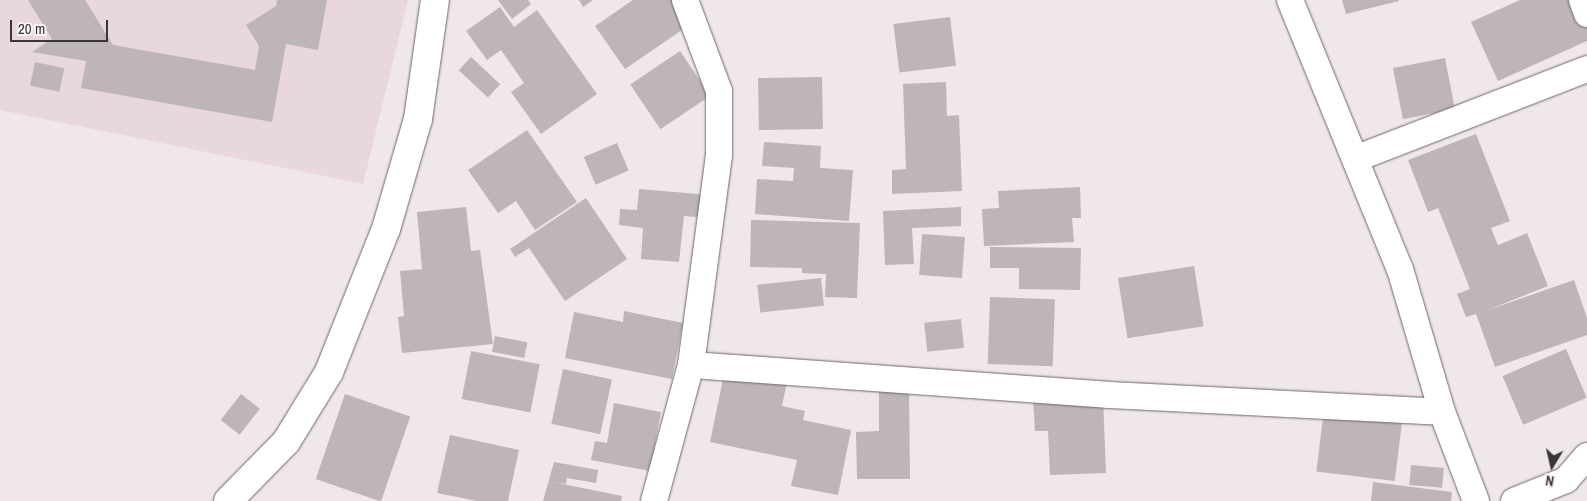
<!DOCTYPE html>
<html>
<head>
<meta charset="utf-8">
<style>
  body { margin:0 }
  #map { position:relative; width:1587px; height:501px; overflow:hidden; background:#f0e7e9; font-family:"Archivo Narrow",sans-serif }
  div>[style] { position:absolute }
  [style*='--x'] { left:calc(var(--x)*1px); top:calc(var(--y)*1px); width:calc(var(--w)*1px); rotate:calc(var(--a)*1deg) }
  .built>* { inset:0; background:#e8d7db }
  .building>* { inset:0; background:#bdb5b7; transform-origin:0 0 }
  .roads { filter:drop-shadow(0 0 1px #6e6668) drop-shadow(0 0 1px #6e6668) }
  .minor>* { height:26px; margin:-13px; padding:0 13px; transform-origin:13px; border-radius:13px; background:#fff }
  .tertiary>* { height:28px; margin:-14px; padding:0 14px; transform-origin:14px; border-radius:14px; background:#fff }
  span { translate:-50% -50%; white-space:nowrap; text-align:center; line-height:1.15; -webkit-text-stroke:4px #fdf4f7; paint-order:stroke }
  .north { position:absolute; left:1527px; top:441px; width:50px; height:50px; -webkit-text-stroke:4px #fdf4f7; paint-order:stroke; rotate:189deg; font-size:14px; font-weight:700; line-height:20px; text-align:center; color:#393637 }
  .north::after { content:''; display:block; margin:auto; width:18px; height:22px; background:#393637; clip-path:polygon(50% 0,100% 100%,50% 72%,0 100%) }
  .scale { position:absolute; left:10px; top:20px; width:98px; height:22px; box-sizing:border-box; border:2px solid #393637; border-top:0; padding-left:6px; font-size:15px; line-height:18px; white-space:nowrap; color:#393637; -webkit-text-stroke:4px #fdf4f7; paint-order:stroke }
</style>
</head>
<body>
<div id="map">
  <div class="built">
    <i style="clip-path:polygon(0 0,408px 0,363px 184px,0 110px)"></i>
  </div>
  <div class="building">
    <i style="clip-path:polygon(28px 0,85px 0,113px 45px,255px 70px,259px 46px,246px 25px,276px 6px,277px 0,327px 0,318px 50px,286px 44px,272px 122px,81px 88px,86px 61px,32px 52px,52px 39px)"></i>
    <i style="clip-path:polygon(498px 0,528px 0,531px 4px,512px 19px)"></i>
    <i style="clip-path:polygon(579px 0,593px 0,583px 7px)"></i>
    <i style="clip-path:polygon(633px 0,685px 0,698px 19px,625px 69px,595px 26px)"></i>
    <i style="clip-path:polygon(1342px 0,1399px 0,1399px 1px,1346px 14px)"></i>
    <i style="clip-path:polygon(1520px 0,1587px 0,1587px 41px,1498px 81px,1471px 22px)"></i>
    <i style="clip-path:polygon(500px 7px,514px 27px,537px 10px,597px 94px,541px 134px,511px 92px,524px 83px,501px 50px,487px 60px,466px 31px)"></i>
    <i style="left:950px;top:17px;width:49px;height:57px;rotate:83deg"></i>
    <i style="left:680px;top:51px;width:54px;height:60px;rotate:56deg"></i>
    <i style="left:471px;top:57px;width:40px;height:18px;rotate:43deg"></i>
    <i style="left:1445px;top:58px;width:52px;height:53px;rotate:79deg"></i>
    <i style="left:35px;top:62px;width:30px;height:24px;rotate:12deg"></i>
    <i style="left:822px;top:77px;width:52px;height:64px;rotate:89deg"></i>
    <i style="clip-path:polygon(946px 82px,947px 116px,959px 115px,962px 191px,892px 194px,892px 170px,906px 169px,903px 84px)"></i>
    <i style="clip-path:polygon(527px 130px,577px 202px,535px 230px,516px 201px,498px 213px,468px 170px)"></i>
    <i style="clip-path:polygon(1476px 134px,1510px 221px,1491px 228px,1498px 245px,1527px 233px,1548px 286px,1485px 311px,1574px 280px,1587px 318px,1587px 335px,1495px 367px,1476px 314px,1466px 317px,1457px 294px,1470px 289px,1438px 208px,1428px 212px,1408px 160px)"></i>
    <i style="clip-path:polygon(764px 142px,821px 146px,820px 168px,853px 170px,849px 221px,755px 214px,757px 179px,793px 181px,794px 168px,762px 166px)"></i>
    <i style="left:617px;top:143px;width:30px;height:36px;rotate:67deg"></i>
    <i style="clip-path:polygon(1080px 187px,1081px 218px,1072px 218px,1074px 242px,984px 246px,982px 209px,999px 208px,998px 191px)"></i>
    <i style="clip-path:polygon(639px 189px,711px 195px,709px 218px,684px 216px,679px 262px,641px 259px,643px 228px,619px 225px,620px 209px,637px 210px)"></i>
    <i style="clip-path:polygon(586px 198px,627px 259px,565px 301px,529px 248px,515px 257px,510px 249px)"></i>
    <i style="clip-path:polygon(466px 207px,471px 251px,480px 250px,493px 344px,402px 353px,398px 317px,404px 316px,400px 271px,422px 269px,417px 212px)"></i>
    <i style="clip-path:polygon(961px 207px,961px 226px,912px 228px,914px 264px,885px 265px,883px 211px)"></i>
    <i style="clip-path:polygon(751px 220px,860px 223px,857px 298px,825px 297px,826px 274px,802px 273px,802px 268px,750px 267px)"></i>
    <i style="left:922px;top:234px;width:43px;height:41px;rotate:4deg"></i>
    <i style="clip-path:polygon(990px 247px,1081px 248px,1080px 290px,1019px 289px,1019px 268px,990px 268px)"></i>
    <i style="left:1194px;top:266px;width:61px;height:77px;rotate:81deg"></i>
    <i style="left:821px;top:278px;width:28px;height:64px;rotate:84deg"></i>
    <i style="left:990px;top:297px;width:65px;height:67px;rotate:2deg"></i>
    <i style="clip-path:polygon(624px 311px,683px 323px,672px 379px,565px 358px,574px 312px,623px 322px)"></i>
    <i style="left:961px;top:319px;width:29px;height:37px;rotate:84deg"></i>
    <i style="left:495px;top:336px;width:33px;height:16px;rotate:11deg"></i>
    <i style="left:1566px;top:349px;width:53px;height:69px;rotate:67deg"></i>
    <i style="left:471px;top:351px;width:70px;height:49px;rotate:11deg"></i>
    <i style="left:563px;top:369px;width:50px;height:56px;rotate:12deg"></i>
    <i style="clip-path:polygon(725px 369px,787px 382px,782px 406px,805px 411px,803px 420px,851px 430px,838px 495px,791px 486px,797px 460px,710px 442px)"></i>
    <i style="clip-path:polygon(879px 387px,909px 387px,910px 479px,857px 479px,856px 432px,879px 431px)"></i>
    <i style="left:241px;top:394px;width:24px;height:33px;rotate:38deg"></i>
    <i style="left:345px;top:394px;width:69px;height:90px;rotate:19deg"></i>
    <i style="clip-path:polygon(1103px 398px,1106px 473px,1050px 475px,1048px 431px,1035px 431px,1033px 400px)"></i>
    <i style="left:1325px;top:401px;width:79px;height:71px;rotate:7deg"></i>
    <i style="clip-path:polygon(614px 403px,661px 412px,650px 471px,591px 460px,595px 441px,607px 443px)"></i>
    <i style="clip-path:polygon(450px 435px,519px 450px,508px 501px,477px 501px,437px 493px)"></i>
    <i style="clip-path:polygon(554px 462px,598px 470px,596px 483px,567px 478px,566px 484px,553px 482px,622px 496px,621px 501px,543px 501px)"></i>
    <i style="left:1411px;top:465px;width:33px;height:20px;rotate:5deg"></i>
    <i style="clip-path:polygon(1373px 482px,1452px 492px,1451px 501px,1371px 501px)"></i>
  </div>
  <div class="roads">
    <div class="minor">
      <i style="--x:1290;--y:0;--w:291;--a:67.8"></i>
      <i style="--x:1400;--y:269;--w:149;--a:73.6"></i>
      <i style="--x:1442;--y:412;--w:95;--a:69.1"></i>
      <i style="--x:1582;--y:0;--w:15;--a:70"></i>
      <i style="--x:1355;--y:159;--w:249;--a:-21.2"></i>
      <i style="--x:691;--y:365;--w:418;--a:4.1"></i>
      <i style="--x:1108;--y:395;--w:334;--a:2.9"></i>
      <i style="--x:654;--y:501;--w:141;--a:-74.8"></i>
      <i style="--x:691;--y:365;--w:212;--a:-82.4"></i>
      <i style="--x:719;--y:155;--w:64;--a:-90"></i>
      <i style="--x:719;--y:91;--w:97;--a:-110.5"></i>
      <i style="--x:1514;--y:501;--w:56;--a:-22"></i>
      <i style="--x:1566;--y:480;--w:32;--a:-49"></i>
    </div>
    <div class="tertiary">
      <i style="--x:228;--y:501;--w:83;--a:-45.5"></i>
      <i style="--x:286;--y:442;--w:82;--a:-58.4"></i>
      <i style="--x:329;--y:372;--w:154;--a:-68.3"></i>
      <i style="--x:386;--y:229;--w:115;--a:-73.8"></i>
      <i style="--x:418;--y:119;--w:120;--a:-81.9"></i>
    </div>
  </div>
  <div class="north">N</div>
  <div class="scale">20 m</div>
</div>
</body>
</html>
